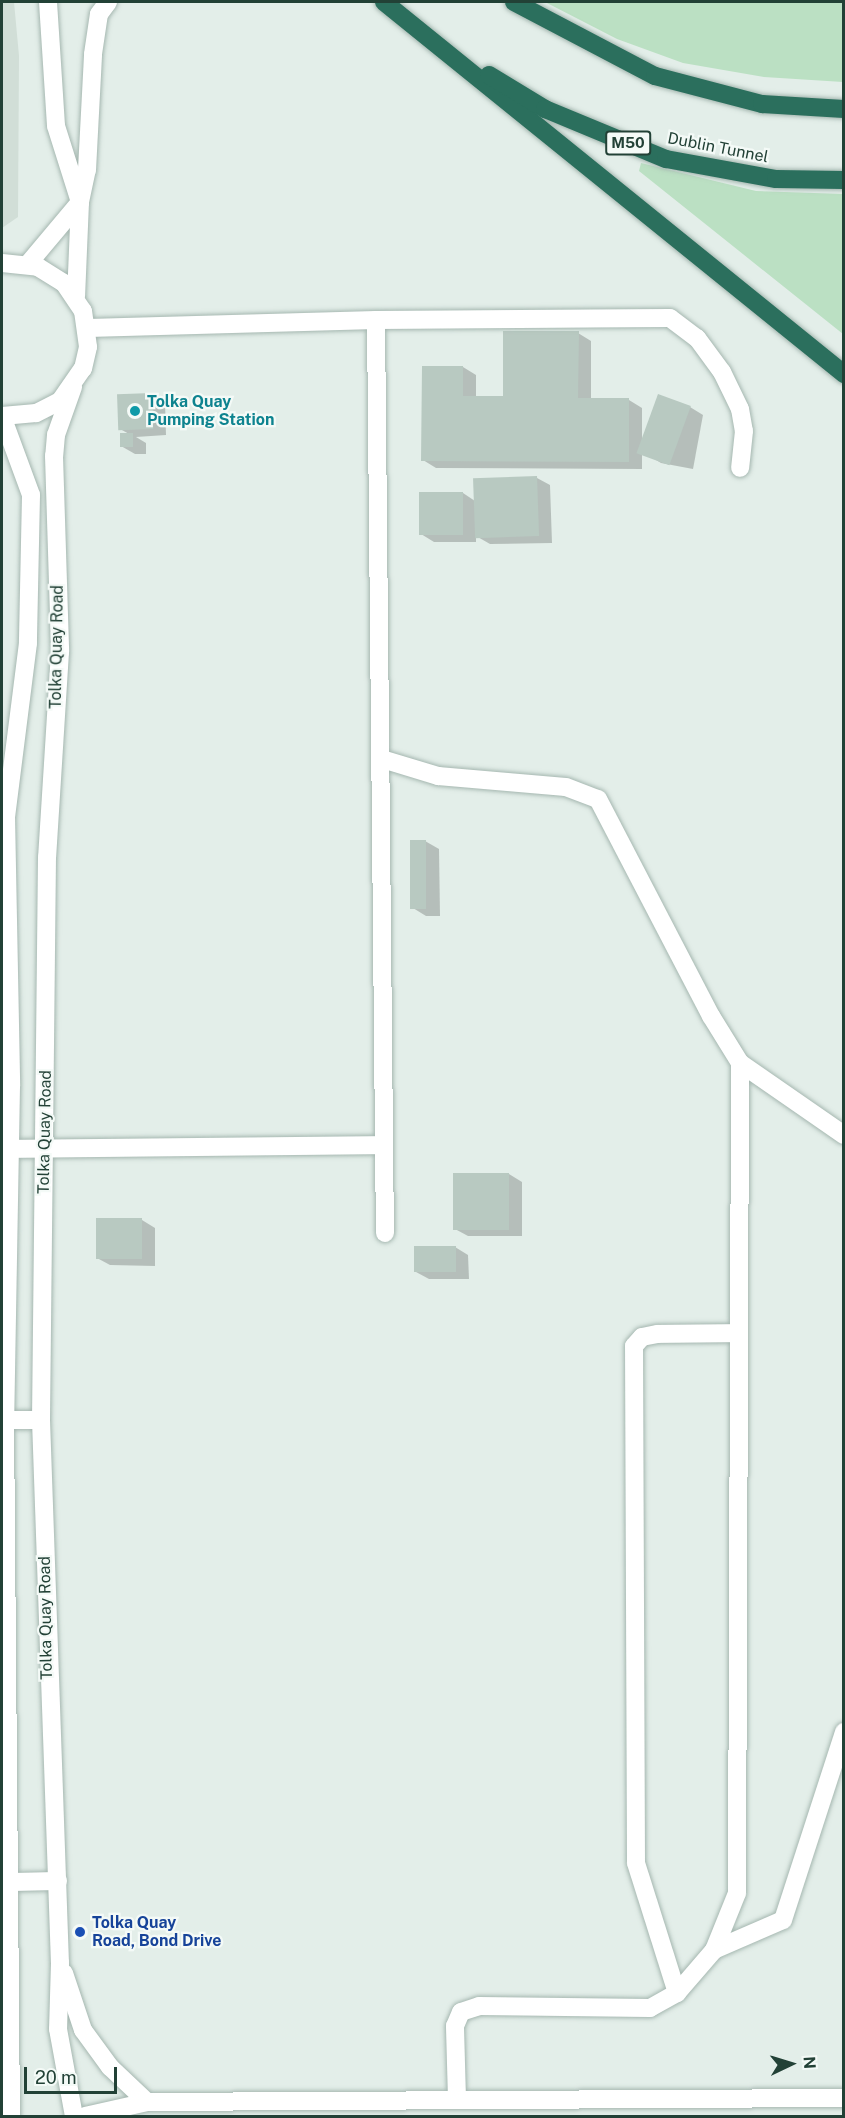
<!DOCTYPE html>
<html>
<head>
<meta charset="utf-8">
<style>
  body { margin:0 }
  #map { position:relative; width:845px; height:2118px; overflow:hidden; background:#e3eee9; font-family:"Public Sans",sans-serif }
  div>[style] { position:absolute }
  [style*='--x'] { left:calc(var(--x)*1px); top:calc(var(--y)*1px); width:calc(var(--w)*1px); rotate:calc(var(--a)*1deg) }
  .built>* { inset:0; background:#d1ded7 }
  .green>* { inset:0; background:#bbe0c3 }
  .shadow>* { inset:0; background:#0003 }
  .building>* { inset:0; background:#b8c9c1; transform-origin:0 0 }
  .roads { filter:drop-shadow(0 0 2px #a5b7b0) drop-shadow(0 0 2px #a5b7b0) }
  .minor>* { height:18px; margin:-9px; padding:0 9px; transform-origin:9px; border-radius:9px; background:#fff }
  .highway>* { height:18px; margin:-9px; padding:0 9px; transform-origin:9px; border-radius:9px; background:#2b6f5d }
  .dots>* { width:16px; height:16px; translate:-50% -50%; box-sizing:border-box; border:3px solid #f4faf7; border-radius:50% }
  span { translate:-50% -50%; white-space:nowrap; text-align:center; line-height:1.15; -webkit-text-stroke:4.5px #f4faf7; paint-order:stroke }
  .shield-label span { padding:2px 4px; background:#f4faf7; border:2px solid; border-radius:4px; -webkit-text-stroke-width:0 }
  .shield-label { font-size:15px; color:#224136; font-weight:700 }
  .street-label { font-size:16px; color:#224136 }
  .culture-label { font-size:16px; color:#0d838f; font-weight:700 }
  .left { translate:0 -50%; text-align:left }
  .transit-label { font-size:16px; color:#164399; font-weight:700 }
  .frame { position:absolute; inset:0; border:3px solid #224136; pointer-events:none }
  .north { position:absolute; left:761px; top:2034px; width:60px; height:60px; -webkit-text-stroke:4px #f4faf7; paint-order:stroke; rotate:86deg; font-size:16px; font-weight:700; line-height:24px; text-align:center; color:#224136 }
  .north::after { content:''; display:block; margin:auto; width:21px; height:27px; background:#224136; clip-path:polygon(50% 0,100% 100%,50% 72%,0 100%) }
  .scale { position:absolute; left:24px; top:2067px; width:93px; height:27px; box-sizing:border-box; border:3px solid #224136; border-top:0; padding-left:8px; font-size:18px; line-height:21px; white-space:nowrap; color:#224136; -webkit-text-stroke:4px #f4faf7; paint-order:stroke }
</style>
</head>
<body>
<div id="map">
  <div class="built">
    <i style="clip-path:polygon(2px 2px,14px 2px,19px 56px,18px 217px,2px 228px)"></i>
  </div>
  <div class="green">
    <i style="clip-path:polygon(545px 2px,843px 2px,843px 82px,764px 77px,683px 63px,617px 39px)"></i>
    <i style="clip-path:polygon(641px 163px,756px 191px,843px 194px,843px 334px,639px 171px)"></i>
  </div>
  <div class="shadow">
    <i style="clip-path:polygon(578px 333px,591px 341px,591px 400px,629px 400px,642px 408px,642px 469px,436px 468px,423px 460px,463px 367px,476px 375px,476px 398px,505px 398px)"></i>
    <i style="clip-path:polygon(152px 394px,165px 402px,166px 435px,136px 437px,146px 443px,146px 454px,135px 454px,121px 446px,131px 435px,120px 429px,119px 396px)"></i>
    <i style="clip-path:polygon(690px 407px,703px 415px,693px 469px,661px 463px,648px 455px)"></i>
    <i style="clip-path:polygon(537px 478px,550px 485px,552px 543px,490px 544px,476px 536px,476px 542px,434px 542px,421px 534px,463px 493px,475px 501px)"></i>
    <i style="clip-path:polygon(425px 841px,439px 849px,440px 916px,426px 916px,413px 908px)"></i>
    <i style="clip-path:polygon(509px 1174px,522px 1182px,522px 1236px,468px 1236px,455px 1229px)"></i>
    <i style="clip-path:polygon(142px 1220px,155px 1228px,155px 1266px,110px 1265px,97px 1258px)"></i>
    <i style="clip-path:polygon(455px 1247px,468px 1255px,469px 1279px,429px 1279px,416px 1272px)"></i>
  </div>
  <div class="building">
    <i style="clip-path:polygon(503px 331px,579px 331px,578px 398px,629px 398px,629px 462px,421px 461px,422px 366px,463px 366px,463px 396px,503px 396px)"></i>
    <i style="left:152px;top:393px;width:36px;height:35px;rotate:88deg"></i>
    <i style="left:658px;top:394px;width:35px;height:63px;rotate:20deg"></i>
    <i style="left:120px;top:433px;width:13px;height:14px"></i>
    <i style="left:537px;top:476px;width:60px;height:64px;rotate:88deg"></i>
    <i style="left:419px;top:492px;width:44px;height:43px"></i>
    <i style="left:410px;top:840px;width:16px;height:69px"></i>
    <i style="left:453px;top:1173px;width:56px;height:57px"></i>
    <i style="left:96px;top:1218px;width:46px;height:41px"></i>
    <i style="left:414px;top:1246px;width:42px;height:26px"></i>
  </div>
  <div class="roads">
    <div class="minor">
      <i style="--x:48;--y:2;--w:124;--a:86.3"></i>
      <i style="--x:56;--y:126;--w:80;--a:72.5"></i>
      <i style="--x:80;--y:202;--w:94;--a:92.4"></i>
      <i style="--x:2;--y:263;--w:36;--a:6"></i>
      <i style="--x:38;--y:267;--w:31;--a:32"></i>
      <i style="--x:64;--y:283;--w:34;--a:56"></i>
      <i style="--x:83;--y:311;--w:36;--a:82"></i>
      <i style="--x:88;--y:347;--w:22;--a:103"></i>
      <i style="--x:83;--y:368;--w:40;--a:124.9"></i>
      <i style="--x:60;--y:401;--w:27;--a:153"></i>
      <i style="--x:36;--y:413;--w:34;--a:175"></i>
      <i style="--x:28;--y:264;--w:81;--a:-50"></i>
      <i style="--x:80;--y:202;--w:33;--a:-78"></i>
      <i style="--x:87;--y:170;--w:116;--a:-87"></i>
      <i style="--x:93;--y:54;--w:40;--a:-81.5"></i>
      <i style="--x:99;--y:14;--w:15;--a:-53"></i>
      <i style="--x:376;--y:320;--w:913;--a:89.44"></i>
      <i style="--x:88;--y:328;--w:288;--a:-1.6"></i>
      <i style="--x:376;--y:320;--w:294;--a:-0.4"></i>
      <i style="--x:670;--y:318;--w:34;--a:37"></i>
      <i style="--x:697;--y:338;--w:42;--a:53.7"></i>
      <i style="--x:722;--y:372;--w:41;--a:64.1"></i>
      <i style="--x:740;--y:409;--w:22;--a:80"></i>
      <i style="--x:744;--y:431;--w:37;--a:96"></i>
      <i style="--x:73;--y:387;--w:51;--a:109.5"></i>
      <i style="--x:56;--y:435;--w:21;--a:95"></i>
      <i style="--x:54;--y:456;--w:196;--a:88.2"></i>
      <i style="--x:60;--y:652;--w:205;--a:93.6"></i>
      <i style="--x:47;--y:857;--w:563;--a:90.61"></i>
      <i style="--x:41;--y:1420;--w:543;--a:88"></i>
      <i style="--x:60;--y:1963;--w:66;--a:91.7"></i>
      <i style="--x:58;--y:2029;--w:88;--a:79.6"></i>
      <i style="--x:2;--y:416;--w:84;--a:69.8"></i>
      <i style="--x:31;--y:495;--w:148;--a:91.2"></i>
      <i style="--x:28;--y:643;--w:174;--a:97.2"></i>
      <i style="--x:6;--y:816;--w:270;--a:88.9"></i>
      <i style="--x:11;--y:1086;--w:334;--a:91"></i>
      <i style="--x:5;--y:1420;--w:696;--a:89.51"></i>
      <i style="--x:382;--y:759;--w:59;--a:16.9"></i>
      <i style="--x:438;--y:776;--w:128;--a:4.9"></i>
      <i style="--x:566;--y:787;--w:34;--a:21"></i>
      <i style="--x:598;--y:799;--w:245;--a:62.5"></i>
      <i style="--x:711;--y:1016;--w:55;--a:58.3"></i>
      <i style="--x:740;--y:1063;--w:126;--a:34.7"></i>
      <i style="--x:10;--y:1149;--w:374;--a:-0.6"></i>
      <i style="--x:2;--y:1420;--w:39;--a:0"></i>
      <i style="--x:11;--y:1882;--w:47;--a:-1.2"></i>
      <i style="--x:714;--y:1950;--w:75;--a:-23.5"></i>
      <i style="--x:783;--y:1920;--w:198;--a:-72"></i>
      <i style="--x:64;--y:1973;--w:60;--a:71.6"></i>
      <i style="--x:83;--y:2030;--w:46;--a:53.9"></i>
      <i style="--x:110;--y:2067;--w:51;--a:43.4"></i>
      <i style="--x:677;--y:1993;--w:136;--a:-107.5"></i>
      <i style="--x:636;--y:1863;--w:517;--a:-90.22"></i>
      <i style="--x:634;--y:1346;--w:12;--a:-48"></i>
      <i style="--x:642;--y:1337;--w:16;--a:-11"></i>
      <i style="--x:658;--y:1334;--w:81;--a:-0.7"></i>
      <i style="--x:457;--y:2099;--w:73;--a:-91.6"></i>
      <i style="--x:455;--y:2026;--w:15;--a:-67"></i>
      <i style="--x:461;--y:2012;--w:19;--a:-18"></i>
      <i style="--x:479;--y:2006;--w:171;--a:0.7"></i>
      <i style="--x:650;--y:2008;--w:31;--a:-29"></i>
      <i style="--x:677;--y:1993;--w:57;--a:-49.3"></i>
      <i style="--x:714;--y:1950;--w:61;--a:-68"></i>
      <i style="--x:737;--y:1893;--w:830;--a:-89.79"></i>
      <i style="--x:85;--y:2116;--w:64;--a:-12.7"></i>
      <i style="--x:147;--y:2102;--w:697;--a:-0.33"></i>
    </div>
    <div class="highway">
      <i style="--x:384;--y:2;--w:592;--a:38.96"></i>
      <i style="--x:514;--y:2;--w:159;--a:27.7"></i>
      <i style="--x:655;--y:76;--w:111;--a:14.7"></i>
      <i style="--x:762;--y:104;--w:82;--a:3.5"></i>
      <i style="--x:489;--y:75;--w:66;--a:31.3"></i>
      <i style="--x:545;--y:109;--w:131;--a:22.5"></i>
      <i style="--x:666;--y:159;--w:112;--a:10.3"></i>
      <i style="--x:776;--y:179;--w:68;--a:0.8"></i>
    </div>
  </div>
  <div class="dots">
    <i style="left:135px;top:411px;background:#0f9aa8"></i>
    <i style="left:80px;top:1932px;background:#1a4fb4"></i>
  </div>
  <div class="shield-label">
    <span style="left:628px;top:143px">M50</span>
  </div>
  <div class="street-label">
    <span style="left:718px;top:148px;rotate:11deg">Dublin Tunnel</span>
    <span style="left:57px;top:647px;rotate:-89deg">Tolka Quay Road</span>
    <span style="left:45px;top:1132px;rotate:-89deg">Tolka Quay Road</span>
    <span style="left:46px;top:1618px;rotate:-91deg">Tolka Quay Road</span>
  </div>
  <div class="culture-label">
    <span class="left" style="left:147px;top:411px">Tolka Quay<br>Pumping Station</span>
  </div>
  <div class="transit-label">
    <span class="left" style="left:92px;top:1932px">Tolka Quay<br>Road, Bond Drive</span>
  </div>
  <div class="frame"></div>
  <div class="north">N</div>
  <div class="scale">20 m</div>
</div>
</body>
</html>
